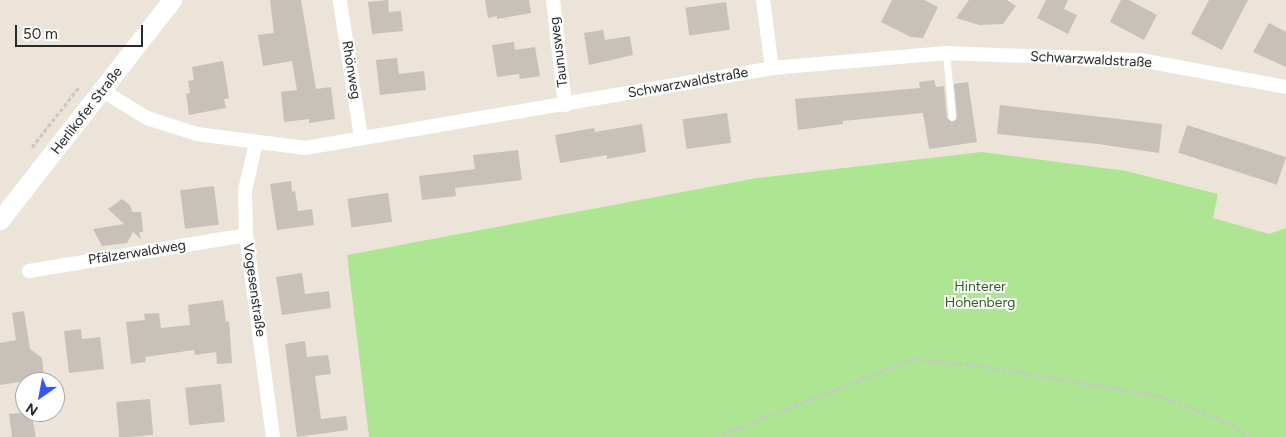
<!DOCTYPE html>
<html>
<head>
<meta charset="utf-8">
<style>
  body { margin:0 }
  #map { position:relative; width:1286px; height:437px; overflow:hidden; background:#ece4d9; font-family:Figtree,sans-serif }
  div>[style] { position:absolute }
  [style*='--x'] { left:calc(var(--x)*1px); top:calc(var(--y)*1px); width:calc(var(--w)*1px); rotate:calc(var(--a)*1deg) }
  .green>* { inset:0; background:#ade593 }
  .building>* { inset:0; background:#c7c1b9; transform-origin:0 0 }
  .path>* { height:3px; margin-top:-1.5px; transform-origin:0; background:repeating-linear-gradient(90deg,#c7c7c7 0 4px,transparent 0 6.5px) }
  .service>* { height:7px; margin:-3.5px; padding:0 3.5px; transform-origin:3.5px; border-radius:3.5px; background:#fff }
  .minor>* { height:14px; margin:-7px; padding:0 7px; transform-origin:7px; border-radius:7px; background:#fff }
  .secondary>* { height:19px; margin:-9.5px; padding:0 9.5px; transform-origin:9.5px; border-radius:9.5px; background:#fff }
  span { translate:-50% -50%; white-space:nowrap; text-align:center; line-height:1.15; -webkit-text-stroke:4px #fff; paint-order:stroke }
  .street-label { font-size:14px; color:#292929 }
  .park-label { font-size:14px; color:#266717 }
  .north { position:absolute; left:15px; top:372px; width:50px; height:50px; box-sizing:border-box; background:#fff; border:1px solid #a9a9a9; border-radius:50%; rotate:213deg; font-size:14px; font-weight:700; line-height:20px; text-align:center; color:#292929 }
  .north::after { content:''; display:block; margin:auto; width:18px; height:22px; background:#3354ff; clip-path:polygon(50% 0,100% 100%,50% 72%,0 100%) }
  .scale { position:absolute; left:15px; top:25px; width:128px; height:22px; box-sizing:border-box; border:2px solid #292929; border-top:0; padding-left:6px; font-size:15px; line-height:18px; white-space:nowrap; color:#292929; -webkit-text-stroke:4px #fff; paint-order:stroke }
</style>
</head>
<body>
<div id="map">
  <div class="green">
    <i style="clip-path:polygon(982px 152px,1126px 171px,1218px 194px,1213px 218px,1269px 234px,1286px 228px,1286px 437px,369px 437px,347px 255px,757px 178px)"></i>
  </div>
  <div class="building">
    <i style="clip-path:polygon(270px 0,301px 0,316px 89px,331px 87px,335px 119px,309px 123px,309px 119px,284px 122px,281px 92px,297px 90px,292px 61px,263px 66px,258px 35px,274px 33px)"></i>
    <i style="clip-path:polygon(388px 0,389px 12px,401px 11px,403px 31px,372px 34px,368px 2px)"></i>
    <i style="clip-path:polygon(485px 0,529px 0,531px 13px,497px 19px,497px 16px,488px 18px)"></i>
    <i style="clip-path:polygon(892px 0,924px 0,938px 7px,923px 38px,911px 37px,881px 22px)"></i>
    <i style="clip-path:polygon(969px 0,1007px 0,1016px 6px,1003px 24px,979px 25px,956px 18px)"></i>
    <i style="clip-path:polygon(1046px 0,1068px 0,1064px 9px,1077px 15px,1068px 34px,1037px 18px)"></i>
    <i style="clip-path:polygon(1121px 0,1129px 0,1157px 15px,1144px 40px,1110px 22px)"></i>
    <i style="clip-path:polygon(1209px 0,1248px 0,1222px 50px,1191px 34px)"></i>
    <i style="left:726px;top:2px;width:28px;height:41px;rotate:82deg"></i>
    <i style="clip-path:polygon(1269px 23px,1286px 32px,1286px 67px,1253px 52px)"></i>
    <i style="clip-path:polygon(603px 30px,605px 40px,630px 36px,633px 55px,589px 65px,584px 33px)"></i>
    <i style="clip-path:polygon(514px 42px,515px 50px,535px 47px,540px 76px,520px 79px,519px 74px,497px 77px,492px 45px)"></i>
    <i style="clip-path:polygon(397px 58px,399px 74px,424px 71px,426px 90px,380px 95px,376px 60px)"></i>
    <i style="clip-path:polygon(223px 61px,229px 98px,224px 99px,226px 108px,189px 115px,186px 94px,190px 93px,188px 81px,194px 80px,192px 67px)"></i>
    <i style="clip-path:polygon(934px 80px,936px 87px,944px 86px,947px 118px,952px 122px,957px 117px,954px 84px,968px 82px,977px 142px,929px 149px,923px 113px,843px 121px,843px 124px,798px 130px,795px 99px,920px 88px,919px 82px)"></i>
    <i style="clip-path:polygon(1000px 105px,1162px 124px,1159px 153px,1098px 144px,997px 134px)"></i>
    <i style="left:727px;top:113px;width:30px;height:45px;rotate:82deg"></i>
    <i style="clip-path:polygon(642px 124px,646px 152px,607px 159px,607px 155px,560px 163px,555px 135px,594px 128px,595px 132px)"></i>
    <i style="left:1187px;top:125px;width:104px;height:29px;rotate:18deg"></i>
    <i style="clip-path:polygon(518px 150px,522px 180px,455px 188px,456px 196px,422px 200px,419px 176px,475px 169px,473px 155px)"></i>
    <i style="clip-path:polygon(291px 181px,292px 192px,295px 191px,298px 211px,312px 209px,314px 225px,277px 230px,270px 184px)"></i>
    <i style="left:214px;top:186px;width:39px;height:34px;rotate:83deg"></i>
    <i style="left:388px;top:193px;width:29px;height:41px;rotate:82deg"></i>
    <i style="clip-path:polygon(122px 199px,130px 205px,132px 212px,141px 212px,143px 232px,139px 232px,141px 239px,133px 232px,127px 243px,102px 246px,93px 229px,124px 224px,108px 209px)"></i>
    <i style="clip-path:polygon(302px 273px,305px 294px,329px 291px,331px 308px,282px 315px,276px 277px)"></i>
    <i style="clip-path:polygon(223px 300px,226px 322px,229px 321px,232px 363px,217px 364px,216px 352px,195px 355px,194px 350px,145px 357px,146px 362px,131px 364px,126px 322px,145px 320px,144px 314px,159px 313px,161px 328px,190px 325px,188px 305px)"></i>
    <i style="clip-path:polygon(24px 311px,30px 349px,42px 358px,44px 378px,0 385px,0 343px,16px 340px,12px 313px)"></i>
    <i style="clip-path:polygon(81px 329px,82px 339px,100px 337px,104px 369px,69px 373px,64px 331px)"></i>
    <i style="clip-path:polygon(305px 341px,307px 357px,328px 355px,331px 374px,315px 376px,321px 419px,346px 416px,348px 430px,297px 437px,285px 344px)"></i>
    <i style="left:221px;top:384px;width:38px;height:36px;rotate:84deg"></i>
    <i style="left:150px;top:399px;width:36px;height:34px;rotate:85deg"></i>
    <i style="clip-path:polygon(31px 412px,36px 437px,12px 437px,9px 414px)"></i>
  </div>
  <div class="path">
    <i style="--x:32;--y:147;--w:76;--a:-51.9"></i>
    <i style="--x:716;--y:437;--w:212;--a:-21.6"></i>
    <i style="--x:913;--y:359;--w:64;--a:5.4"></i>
    <i style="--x:977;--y:365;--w:186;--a:9.6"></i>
    <i style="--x:1160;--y:396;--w:70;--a:21"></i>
    <i style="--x:1225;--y:421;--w:31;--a:32"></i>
  </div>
  <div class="service">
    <i style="--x:946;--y:53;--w:64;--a:84.6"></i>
  </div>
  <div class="minor">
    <i style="--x:553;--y:0;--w:106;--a:83.5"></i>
    <i style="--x:763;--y:0;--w:69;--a:82.5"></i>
    <i style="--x:340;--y:2;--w:137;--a:81.2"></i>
    <i style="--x:103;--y:91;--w:52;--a:31.5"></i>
    <i style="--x:147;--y:118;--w:52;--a:17.7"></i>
    <i style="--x:197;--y:134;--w:109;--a:7.4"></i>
    <i style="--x:305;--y:148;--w:474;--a:-9.7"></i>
    <i style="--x:772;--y:68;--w:175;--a:-4.9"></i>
    <i style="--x:946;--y:53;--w:194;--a:2.1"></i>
    <i style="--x:1140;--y:60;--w:148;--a:10.5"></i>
    <i style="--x:256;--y:143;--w:48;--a:103.2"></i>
    <i style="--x:245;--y:190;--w:45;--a:88.7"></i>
    <i style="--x:246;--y:235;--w:204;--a:82.4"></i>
    <i style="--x:29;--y:271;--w:220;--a:-9.4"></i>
  </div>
  <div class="secondary">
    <i style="--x:0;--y:220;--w:279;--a:-52"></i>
  </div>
  <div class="street-label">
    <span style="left:559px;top:52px;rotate:-97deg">Taunusweg</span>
    <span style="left:1091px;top:60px;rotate:3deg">Schwarzwaldstraße</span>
    <span style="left:351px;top:70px;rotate:81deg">Rhönweg</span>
    <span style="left:688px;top:83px;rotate:-10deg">Schwarzwaldstraße</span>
    <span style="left:87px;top:111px;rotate:-52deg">Herlikofer Straße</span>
    <span style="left:137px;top:253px;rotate:-9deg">Pfälzerwaldweg</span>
    <span style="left:254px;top:290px;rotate:82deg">Vogesenstraße</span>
  </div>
  <div class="park-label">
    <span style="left:980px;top:295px">Hinterer<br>Hohenberg</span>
  </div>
  <div class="north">N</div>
  <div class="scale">50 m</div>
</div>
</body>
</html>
